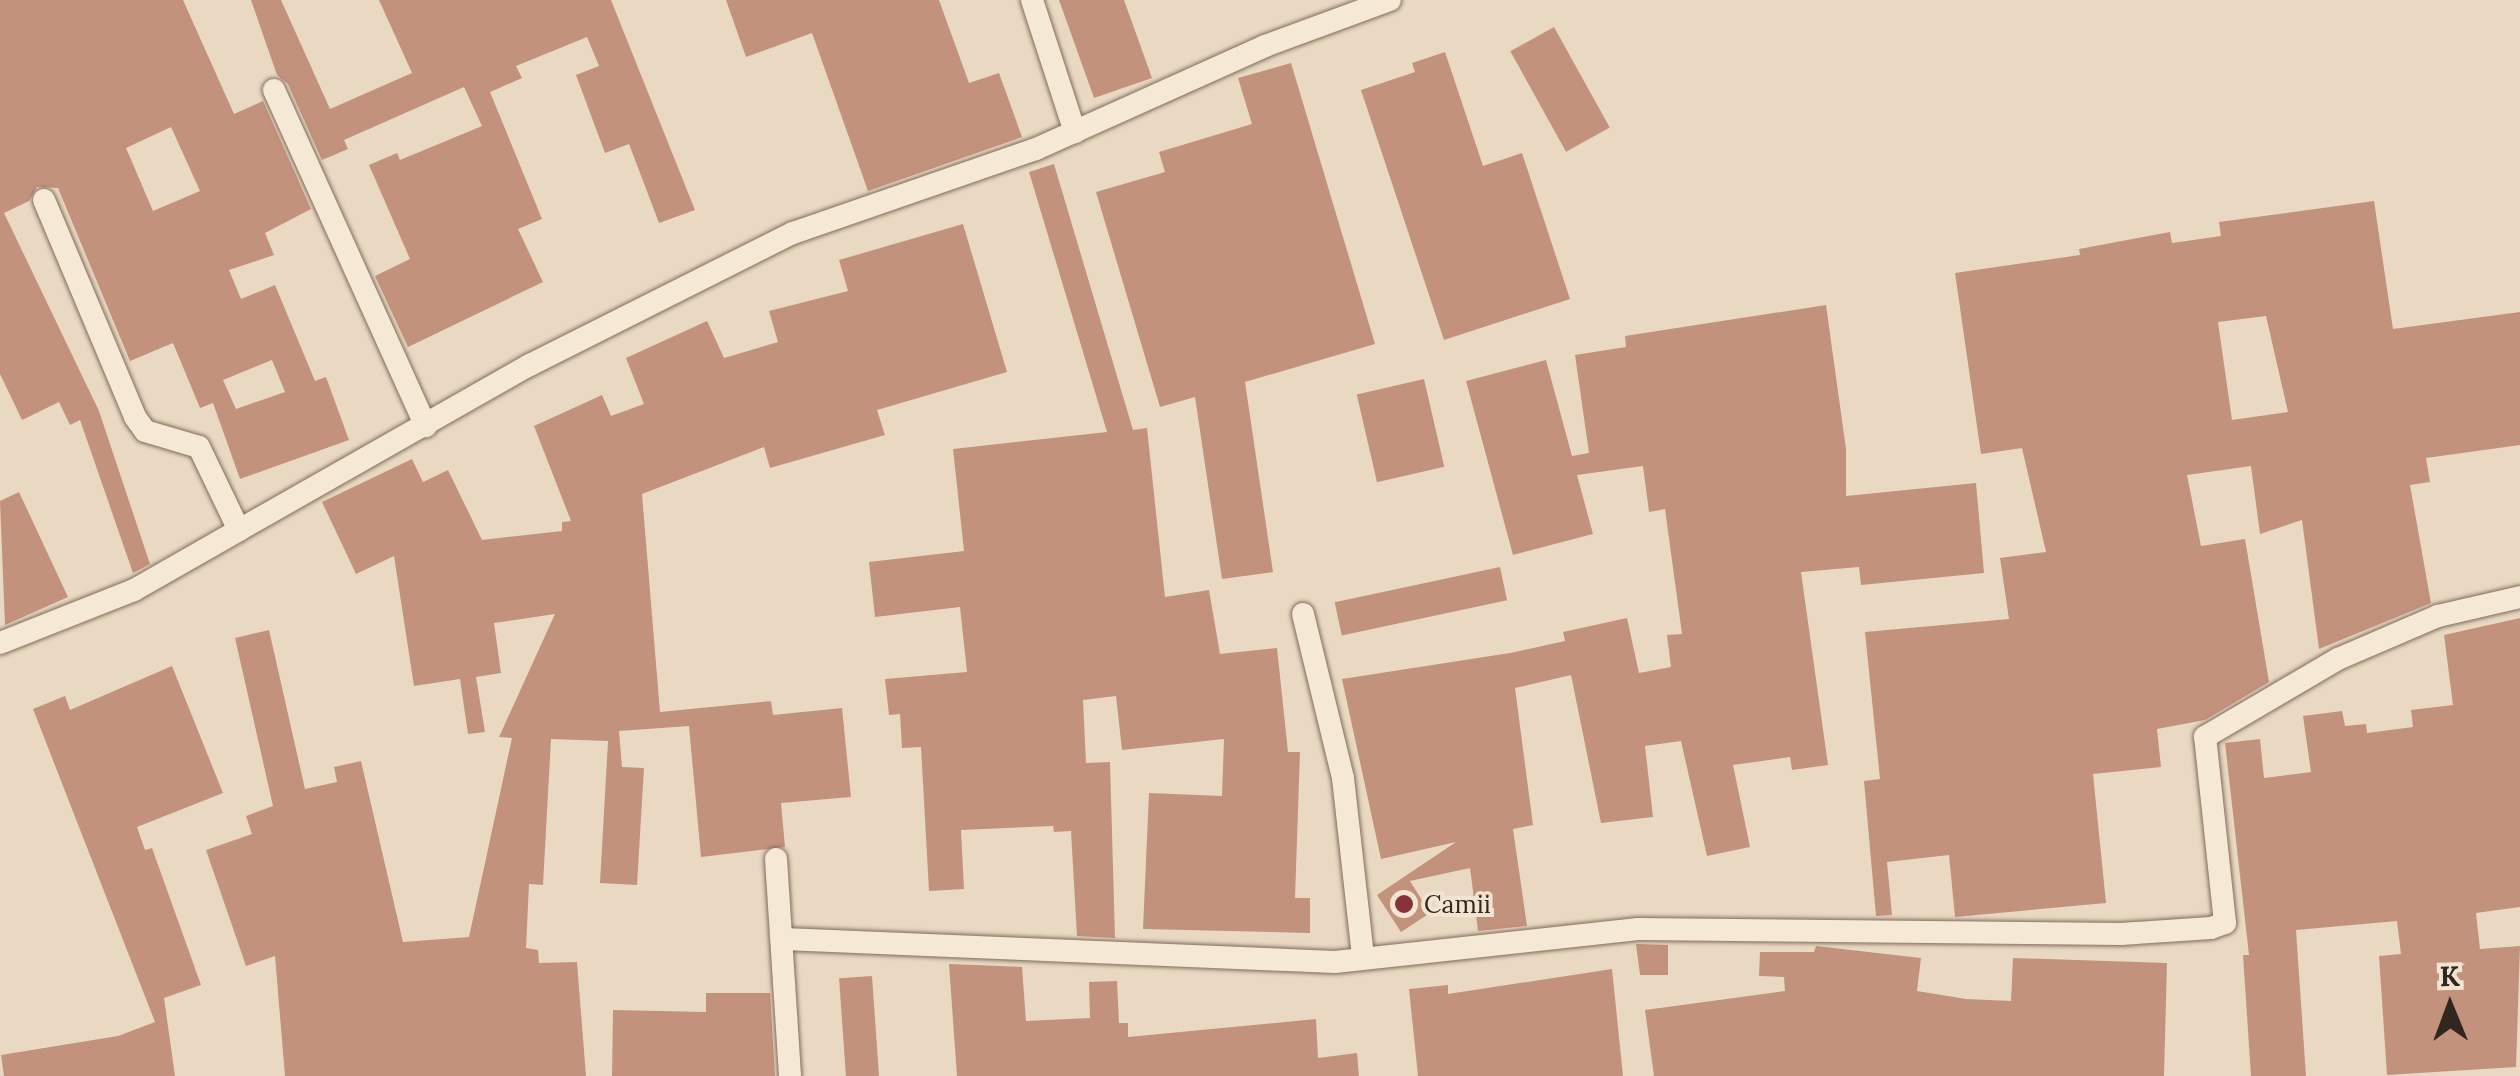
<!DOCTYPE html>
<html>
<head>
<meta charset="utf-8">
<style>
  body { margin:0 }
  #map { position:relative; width:2520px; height:1076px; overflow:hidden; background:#e9d9c3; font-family:Lora,serif }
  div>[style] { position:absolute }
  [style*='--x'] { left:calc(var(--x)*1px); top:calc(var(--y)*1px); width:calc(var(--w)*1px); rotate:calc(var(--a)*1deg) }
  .building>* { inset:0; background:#c3927d; transform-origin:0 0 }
  .roads { filter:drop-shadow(0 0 2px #816b5c) drop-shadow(0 0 2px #816b5c) }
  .minor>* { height:22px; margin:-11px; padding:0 11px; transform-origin:11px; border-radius:11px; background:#f5e8d5 }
  .dots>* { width:28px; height:28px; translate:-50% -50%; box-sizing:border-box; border:5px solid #f1e5d2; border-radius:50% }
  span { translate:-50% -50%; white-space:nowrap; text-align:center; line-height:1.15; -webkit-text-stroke:8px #f1e5d2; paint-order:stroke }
  .poi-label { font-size:25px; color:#32261e }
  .left { translate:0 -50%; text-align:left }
  .north { position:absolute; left:2400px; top:956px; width:100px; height:100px; -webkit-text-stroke:8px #f1e5d2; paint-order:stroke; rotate:359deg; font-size:28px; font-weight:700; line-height:40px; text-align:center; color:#32261e }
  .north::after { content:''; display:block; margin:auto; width:35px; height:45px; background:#32261e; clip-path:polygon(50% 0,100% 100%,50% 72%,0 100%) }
</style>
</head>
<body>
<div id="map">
  <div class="building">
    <i style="clip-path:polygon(evenodd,0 0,183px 0,234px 114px,263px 101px,311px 209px,265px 233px,274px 255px,229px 270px,241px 299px,275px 285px,315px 381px,326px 377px,349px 440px,240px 479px,213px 403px,200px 408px,173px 343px,130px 361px,58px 188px,37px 187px,29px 201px,4px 213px,99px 411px,150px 564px,133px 573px,80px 420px,70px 425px,59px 402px,22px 420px,0 374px,0 0,171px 127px,200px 191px,153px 211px,126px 148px,171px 127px,0 0,272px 360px,285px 392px,236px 409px,223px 380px,272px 360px)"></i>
    <i style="clip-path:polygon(251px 0,281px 0,330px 109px,412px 73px,379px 0,611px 0,695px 210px,659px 223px,629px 144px,605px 153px,576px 75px,599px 66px,587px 37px,516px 66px,522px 78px,490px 92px,542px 219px,518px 229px,543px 282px,408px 347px,375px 276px,410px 259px,369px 165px,397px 153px,400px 160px,482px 126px,464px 87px,344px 140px,348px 149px,322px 160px,288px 84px,277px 75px)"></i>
    <i style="clip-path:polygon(726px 0,939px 0,969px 83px,999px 73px,1022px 137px,868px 191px,812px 33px,746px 57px)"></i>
    <i style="clip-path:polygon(1059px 0,1124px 0,1152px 78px,1094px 98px)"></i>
    <i style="left:1554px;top:27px;width:115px;height:50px;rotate:61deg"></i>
    <i style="clip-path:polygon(1445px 52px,1483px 166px,1522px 153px,1570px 299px,1444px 340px,1361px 90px,1415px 72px,1412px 63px)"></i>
    <i style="clip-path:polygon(1291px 63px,1375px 344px,1245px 382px,1273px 572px,1222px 579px,1195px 397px,1160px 407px,1096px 192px,1165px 172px,1159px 152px,1252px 124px,1238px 78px)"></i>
    <i style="clip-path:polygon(1054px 164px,1133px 430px,1147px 428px,1165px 597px,1209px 590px,1220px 654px,1277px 648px,1288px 752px,1300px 752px,1295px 898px,1310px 898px,1310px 933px,1143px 929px,1149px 793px,1222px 796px,1224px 739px,1122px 750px,1116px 696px,1083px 700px,1086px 763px,1110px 762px,1115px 938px,1077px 936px,1071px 831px,1054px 832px,1053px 826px,961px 830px,964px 889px,929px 891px,921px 747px,902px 748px,900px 714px,889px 715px,885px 679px,967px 672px,960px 607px,875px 617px,869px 562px,964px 551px,953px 449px,1107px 432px,1029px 172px)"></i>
    <i style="clip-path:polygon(evenodd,2374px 201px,2393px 329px,2520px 312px,2520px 445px,2426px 458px,2430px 482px,2410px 485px,2431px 603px,2319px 649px,2302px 520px,2260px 534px,2251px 466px,2187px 475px,2201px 546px,2245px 539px,2269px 682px,2205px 720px,2157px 729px,2161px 767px,2093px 774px,2106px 903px,1955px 917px,1949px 855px,1887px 862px,1892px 915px,1876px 916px,1864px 781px,1880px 779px,1865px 632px,2009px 619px,2000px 558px,2046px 552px,2022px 448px,1981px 454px,1955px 273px,2080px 255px,2079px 249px,2170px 232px,2172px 243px,2221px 236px,2219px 222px,2374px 201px,2266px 316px,2288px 412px,2232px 420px,2218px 322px,2266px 316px)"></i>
    <i style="clip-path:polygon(963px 224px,1007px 372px,877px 410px,885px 435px,770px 468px,764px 447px,642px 494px,660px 712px,771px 701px,773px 715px,842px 708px,851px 797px,781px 803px,785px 847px,701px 857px,689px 726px,619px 731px,622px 767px,644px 768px,637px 885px,600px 883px,608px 741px,551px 739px,543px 885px,529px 884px,526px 948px,538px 950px,539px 963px,577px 962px,586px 1076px,285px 1076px,275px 956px,246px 966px,206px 850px,252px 834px,246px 816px,273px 806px,235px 638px,269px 630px,305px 789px,337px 782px,334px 767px,361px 761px,403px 942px,469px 937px,512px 738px,499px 737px,555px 614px,494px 623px,501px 673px,476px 677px,485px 732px,468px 734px,460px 679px,414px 686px,394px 556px,356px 574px,322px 502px,412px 459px,423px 482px,448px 470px,482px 540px,562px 531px,562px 522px,571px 521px,534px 426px,602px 395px,611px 416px,644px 404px,626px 358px,707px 321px,724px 358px,778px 342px,769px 311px,848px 291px,839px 260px)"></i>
    <i style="clip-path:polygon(1826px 305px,1846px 449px,1846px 496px,1976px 483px,1984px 573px,1861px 585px,1859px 567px,1801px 572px,1828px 765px,1792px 770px,1790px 757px,1733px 765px,1750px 847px,1707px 856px,1681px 741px,1645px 746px,1653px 817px,1601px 823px,1571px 675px,1515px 688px,1533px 825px,1513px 829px,1527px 926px,1478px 931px,1470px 868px,1410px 881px,1430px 913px,1401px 932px,1377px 895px,1456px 842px,1381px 859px,1342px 679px,1510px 653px,1565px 641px,1563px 632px,1627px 618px,1639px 673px,1671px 667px,1667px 635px,1682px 634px,1665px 509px,1649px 512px,1643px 466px,1577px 475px,1593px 534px,1513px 555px,1466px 381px,1546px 360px,1572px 456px,1589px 453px,1575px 355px,1626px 347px,1625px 336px)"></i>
    <i style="left:1424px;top:379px;width:90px;height:69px;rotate:77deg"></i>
    <i style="clip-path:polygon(19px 492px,68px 597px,5px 625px,0 501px)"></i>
    <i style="left:1500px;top:567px;width:34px;height:169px;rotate:78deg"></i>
    <i style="clip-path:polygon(2520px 618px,2520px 907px,2476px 913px,2480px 949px,2520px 946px,2516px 1067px,2387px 1075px,2379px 956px,2401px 954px,2397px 921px,2296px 930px,2306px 1076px,2251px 1076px,2243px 955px,2249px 955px,2225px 743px,2260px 739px,2264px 778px,2311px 772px,2303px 716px,2342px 711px,2345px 726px,2366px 724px,2367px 733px,2413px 727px,2411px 710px,2453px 705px,2444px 635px)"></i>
    <i style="clip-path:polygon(172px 666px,223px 793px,137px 827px,145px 850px,152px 848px,201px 985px,164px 998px,175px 1076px,4px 1076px,1px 1055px,118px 1036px,155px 1022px,33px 709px,65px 696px,70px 710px)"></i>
    <i style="clip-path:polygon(1636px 944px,1668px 945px,1668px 975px,1640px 975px)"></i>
    <i style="clip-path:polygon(1816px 946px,1921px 958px,1917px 991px,1966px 999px,2011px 1001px,2013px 958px,2167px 963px,2164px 1076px,1654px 1076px,1645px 1010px,1785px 991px,1784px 977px,1759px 976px,1760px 952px,1814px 952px)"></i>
    <i style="clip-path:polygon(949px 964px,1022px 967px,1026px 1021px,1090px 1018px,1089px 982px,1117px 981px,1119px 1023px,1128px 1023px,1128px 1037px,1316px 1019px,1318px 1058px,1357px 1053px,1359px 1076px,957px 1076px)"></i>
    <i style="clip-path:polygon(1612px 969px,1623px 1076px,1418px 1076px,1409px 989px,1448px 985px,1448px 994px)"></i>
    <i style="left:872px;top:976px;width:100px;height:33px;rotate:86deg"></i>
    <i style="clip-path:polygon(706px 993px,770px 993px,775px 1076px,612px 1076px,613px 1010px,706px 1012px)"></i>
  </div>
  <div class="roads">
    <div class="minor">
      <i style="--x:1032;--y:0;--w:139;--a:72"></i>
      <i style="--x:274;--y:90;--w:369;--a:65.7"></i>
      <i style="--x:44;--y:200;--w:235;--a:67.2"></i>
      <i style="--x:135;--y:417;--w:17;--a:54"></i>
      <i style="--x:145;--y:431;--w:56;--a:16.5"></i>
      <i style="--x:199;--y:447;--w:92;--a:64.3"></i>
      <i style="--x:239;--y:530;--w:335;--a:-29.6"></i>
      <i style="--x:530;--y:365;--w:294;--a:-26.7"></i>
      <i style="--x:793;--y:233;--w:257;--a:-19.1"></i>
      <i style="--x:1036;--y:149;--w:251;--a:-24.2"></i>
      <i style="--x:1265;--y:46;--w:133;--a:-20.2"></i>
      <i style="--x:1303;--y:614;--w:169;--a:76.3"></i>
      <i style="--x:1343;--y:778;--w:180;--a:83.6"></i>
      <i style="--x:0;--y:643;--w:144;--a:-21.6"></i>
      <i style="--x:134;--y:590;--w:121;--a:-29.7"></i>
      <i style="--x:776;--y:859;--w:217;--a:86.3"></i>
      <i style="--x:784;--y:939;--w:551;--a:2.39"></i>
      <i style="--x:1335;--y:962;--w:305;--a:-6.2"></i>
      <i style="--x:1638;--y:929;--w:483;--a:0.6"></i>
      <i style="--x:2121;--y:934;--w:90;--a:-3.8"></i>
      <i style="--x:2211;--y:928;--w:15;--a:-20"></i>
      <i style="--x:2225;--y:923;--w:187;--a:-96.1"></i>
      <i style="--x:2205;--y:737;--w:154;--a:-30.4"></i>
      <i style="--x:2338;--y:659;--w:109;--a:-23.3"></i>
      <i style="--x:2438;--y:616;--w:84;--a:-13"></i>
    </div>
  </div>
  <div class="dots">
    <i style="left:1404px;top:904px;background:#89323c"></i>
  </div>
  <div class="poi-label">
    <span class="left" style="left:1424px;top:904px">Camii</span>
  </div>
  <div class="north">K</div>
</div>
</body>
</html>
